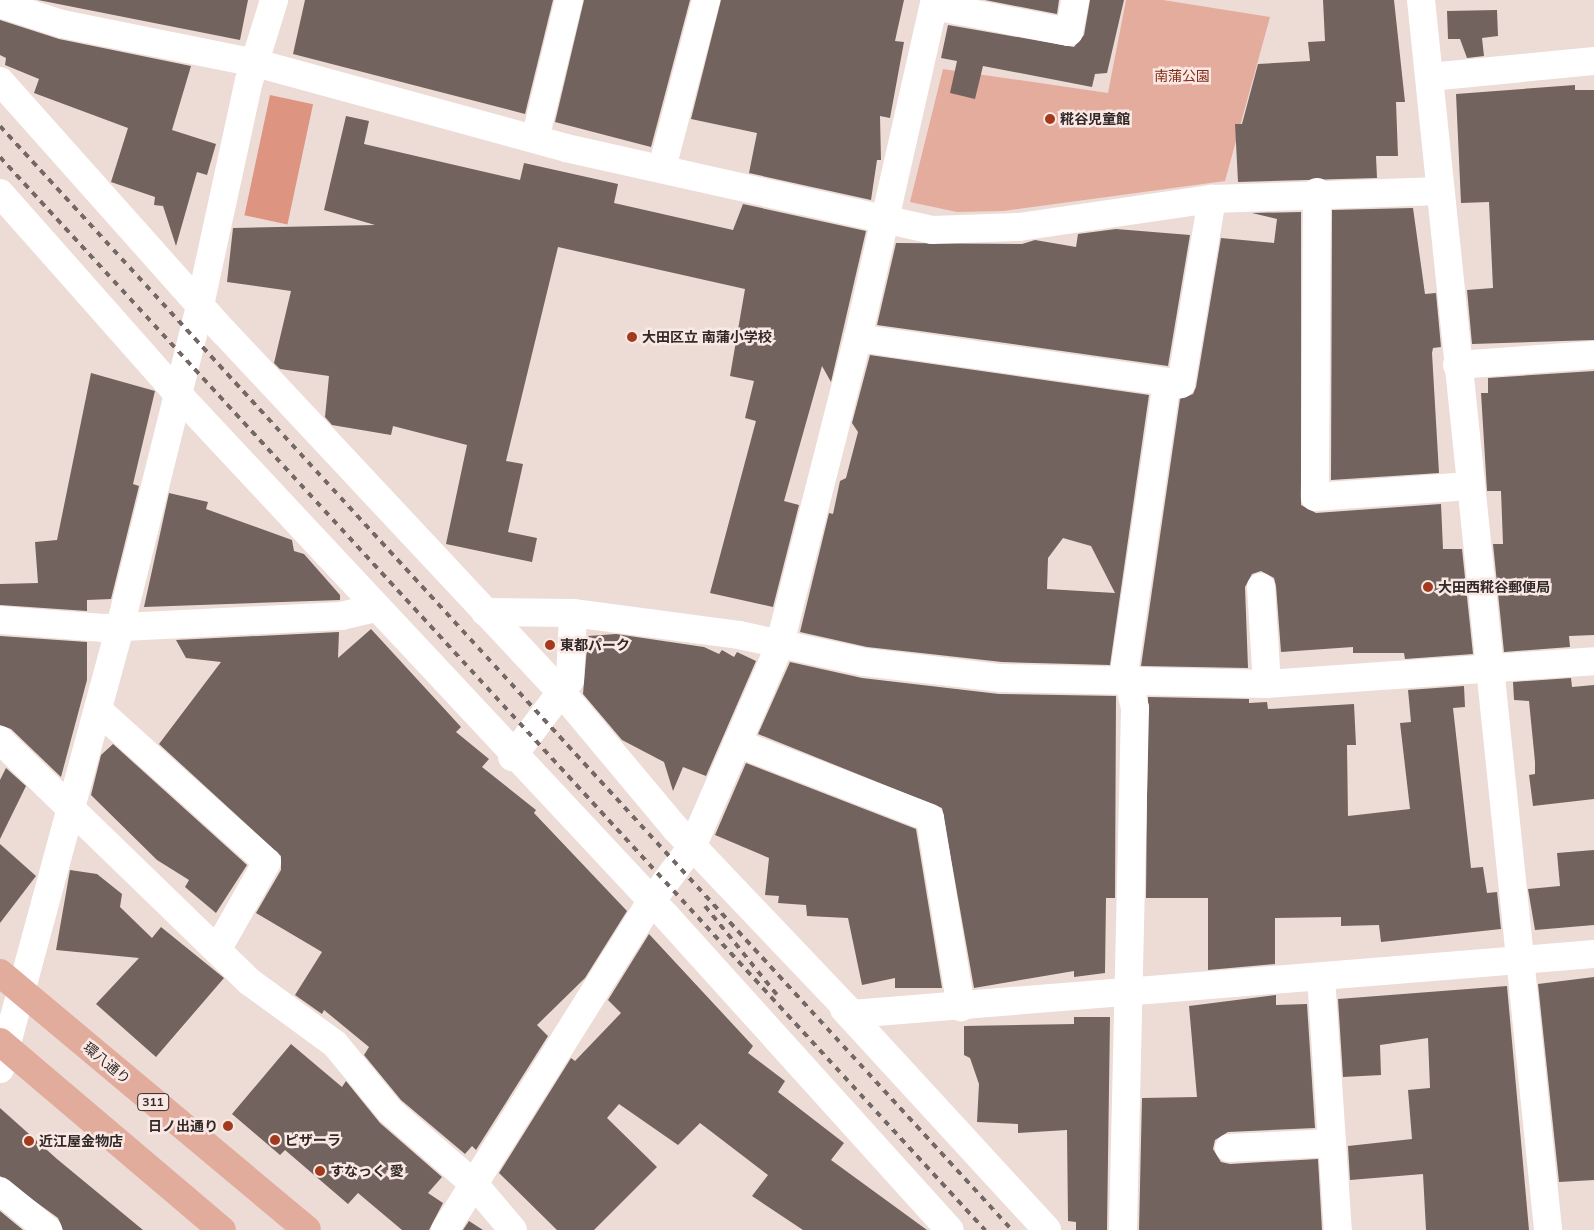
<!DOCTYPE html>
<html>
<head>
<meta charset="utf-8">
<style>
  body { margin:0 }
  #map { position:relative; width:1594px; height:1230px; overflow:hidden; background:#eddbd6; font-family:Mulish,"Noto Sans JP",sans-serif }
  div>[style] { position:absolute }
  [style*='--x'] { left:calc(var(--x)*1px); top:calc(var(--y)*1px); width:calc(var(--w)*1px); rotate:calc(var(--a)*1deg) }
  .green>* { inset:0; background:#e4ac9d }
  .water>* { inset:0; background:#dd9480; transform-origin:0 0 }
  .building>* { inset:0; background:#72635f }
  .minor>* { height:28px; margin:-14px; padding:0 14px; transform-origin:14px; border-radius:14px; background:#fff }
  .major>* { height:28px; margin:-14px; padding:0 14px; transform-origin:14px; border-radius:14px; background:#e2ac9d }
  .rail>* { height:4px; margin-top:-2px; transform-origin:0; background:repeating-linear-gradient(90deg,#736865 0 6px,transparent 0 12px) }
  .dots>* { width:14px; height:14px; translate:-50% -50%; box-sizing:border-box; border:2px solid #fae8e4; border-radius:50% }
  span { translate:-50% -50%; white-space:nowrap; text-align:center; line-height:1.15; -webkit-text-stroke:5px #fae8e4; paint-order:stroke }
  .shield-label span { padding:1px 4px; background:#fae8e4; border:1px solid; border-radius:4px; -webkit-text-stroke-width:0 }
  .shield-label { font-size:12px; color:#302927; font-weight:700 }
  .park-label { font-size:14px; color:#822c14 }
  .poi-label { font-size:14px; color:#302927; font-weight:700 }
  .left { translate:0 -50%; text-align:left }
  .right { translate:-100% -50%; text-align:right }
  .street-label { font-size:14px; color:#302927 }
</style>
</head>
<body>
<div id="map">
  <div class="green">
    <i style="clip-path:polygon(1126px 0,1163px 0,1270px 17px,1225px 181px,1003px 211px,957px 212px,910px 202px,943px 69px,1108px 93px)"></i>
  </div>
  <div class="water">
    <i style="left:270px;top:95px;width:44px;height:123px;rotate:12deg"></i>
  </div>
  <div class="building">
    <i style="clip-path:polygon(38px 0,248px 0,240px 40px)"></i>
    <i style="clip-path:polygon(305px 0,553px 0,525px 114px,293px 54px)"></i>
    <i style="clip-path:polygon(584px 0,690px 0,651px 147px,555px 122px)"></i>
    <i style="clip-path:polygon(721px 0,904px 0,895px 41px,904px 42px,890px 118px,880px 116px,881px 160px,877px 160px,871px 200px,749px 173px,757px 133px,691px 119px)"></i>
    <i style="clip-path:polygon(985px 0,1059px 0,1057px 14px)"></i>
    <i style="clip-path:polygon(1090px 0,1124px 0,1107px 73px,1095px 74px,1092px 87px,983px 66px,975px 99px,950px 93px,957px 61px,941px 58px,948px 25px,1074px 47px,1084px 35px)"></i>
    <i style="clip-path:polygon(1323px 0,1394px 0,1405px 102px,1396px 102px,1398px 156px,1376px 156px,1377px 178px,1238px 182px,1235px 124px,1242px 124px,1258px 64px,1310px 61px,1308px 42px,1325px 41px)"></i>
    <i style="clip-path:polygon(1497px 10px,1498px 36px,1482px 38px,1484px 56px,1467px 58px,1460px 39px,1448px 39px,1447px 11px)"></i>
    <i style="clip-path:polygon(0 20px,59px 39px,191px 66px,172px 130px,216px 144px,207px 175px,197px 172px,176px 246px,163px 206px,154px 205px,155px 197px,111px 182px,128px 128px,34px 93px,39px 79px,5px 65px,6px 58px,0 55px)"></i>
    <i style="clip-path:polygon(1575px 85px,1575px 90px,1594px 90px,1594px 340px,1472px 344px,1467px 290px,1493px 288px,1489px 202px,1461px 203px,1456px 94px)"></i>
    <i style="clip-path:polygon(346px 116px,369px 121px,364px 144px,520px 180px,524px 163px,618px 184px,614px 203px,733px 230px,743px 204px,866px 231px,831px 382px,822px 366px,784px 501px,799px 505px,773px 607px,710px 593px,756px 421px,745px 418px,754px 381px,730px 376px,745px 289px,558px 247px,506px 461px,523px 464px,508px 532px,537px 538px,532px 562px,446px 544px,467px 445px,393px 426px,391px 435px,332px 425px,325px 417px,329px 376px,280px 369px,274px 363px,291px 291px,227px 282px,233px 228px,375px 225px,324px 210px)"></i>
    <i style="clip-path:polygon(1413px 208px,1425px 294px,1436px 293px,1441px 347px,1433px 348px,1432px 353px,1439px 473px,1331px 480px,1332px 210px)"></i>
    <i style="clip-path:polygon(1301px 212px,1301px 505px,1316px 513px,1441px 504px,1443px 549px,1462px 549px,1473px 654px,1405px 659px,1404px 653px,1353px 653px,1353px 647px,1281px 652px,1276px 586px,1274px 578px,1261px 571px,1252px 574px,1245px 587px,1248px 668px,1141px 666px,1180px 399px,1193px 394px,1196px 387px,1221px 238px,1274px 243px,1277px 219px,1252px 213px)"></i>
    <i style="clip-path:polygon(1116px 229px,1190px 235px,1168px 366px,877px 325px,896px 243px,1022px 244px,1035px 240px,1076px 247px,1078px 234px)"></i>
    <i style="clip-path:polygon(evenodd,870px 355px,1149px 395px,1110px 665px,1002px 662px,867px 647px,800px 632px,829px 513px,833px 514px,840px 481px,846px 478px,858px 432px,852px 423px,870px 355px,1063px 538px,1091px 546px,1115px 593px,1047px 589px,1048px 558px,1063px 538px)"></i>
    <i style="clip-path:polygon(1594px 371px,1594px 635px,1569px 636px,1570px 647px,1504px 652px,1493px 544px,1503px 544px,1501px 491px,1487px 491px,1481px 393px,1488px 393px,1488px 378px)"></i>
    <i style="clip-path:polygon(91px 373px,155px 391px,133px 484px,139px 486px,111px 599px,87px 600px,87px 611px,0 605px,0 584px,38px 583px,35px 542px,57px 540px)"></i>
    <i style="clip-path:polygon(169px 493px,208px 502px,206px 509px,292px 540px,294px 551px,304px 554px,340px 595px,340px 600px,144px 607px)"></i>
    <i style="clip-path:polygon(371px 629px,461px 727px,456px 732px,489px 759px,482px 767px,536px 810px,534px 813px,627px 911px,585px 978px,537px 1025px,548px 1036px,476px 1150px,472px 1146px,465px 1154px,401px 1100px,364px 1055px,369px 1047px,324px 1010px,322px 1014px,295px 995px,322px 952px,256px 913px,281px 870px,281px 856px,159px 744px,221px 662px,186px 658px,176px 640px,339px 632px,338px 658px)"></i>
    <i style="clip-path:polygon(616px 634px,704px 647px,719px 654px,722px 650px,734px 657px,737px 652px,756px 661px,706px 776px,683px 767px,673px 791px,664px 762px,622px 740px,583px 694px,588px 636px)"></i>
    <i style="clip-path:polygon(0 636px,87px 642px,87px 680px,61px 777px,11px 729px,0 725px)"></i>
    <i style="clip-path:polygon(790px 662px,862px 678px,999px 694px,1116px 696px,1115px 898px,1106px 898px,1105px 973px,1074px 977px,1074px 971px,974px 988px,942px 808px,758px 734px)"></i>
    <i style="clip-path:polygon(1571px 678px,1572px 687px,1594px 685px,1594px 799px,1533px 806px,1529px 775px,1535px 774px,1535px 762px,1529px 701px,1514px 700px,1513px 682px)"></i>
    <i style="clip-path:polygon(1464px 686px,1465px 707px,1453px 708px,1471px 868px,1483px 867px,1487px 893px,1497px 892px,1501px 929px,1381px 942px,1379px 925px,1341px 926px,1341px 917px,1275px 918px,1275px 964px,1208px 970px,1208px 898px,1146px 898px,1148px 697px,1249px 699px,1249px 703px,1267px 702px,1268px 709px,1354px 704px,1356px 745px,1347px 745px,1348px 816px,1410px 809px,1400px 723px,1411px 722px,1408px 690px)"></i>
    <i style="clip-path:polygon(113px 744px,247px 865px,216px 913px,185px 887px,189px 880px,157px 860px,91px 795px,101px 755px)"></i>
    <i style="clip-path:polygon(746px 763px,916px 829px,942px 988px,895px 988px,895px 978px,862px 985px,848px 918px,807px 916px,806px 905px,778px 903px,779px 896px,765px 895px,769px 858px,715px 835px)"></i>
    <i style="clip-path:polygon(6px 768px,26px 786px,0 839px,0 780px)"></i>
    <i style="clip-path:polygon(0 844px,36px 876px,0 923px)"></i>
    <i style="clip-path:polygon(1594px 850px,1594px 925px,1535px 930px,1528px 889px,1560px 886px,1557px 853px)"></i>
    <i style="clip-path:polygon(70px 870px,97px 874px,122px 894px,120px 907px,152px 938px,161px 927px,224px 978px,156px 1057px,96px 1004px,139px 958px,56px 950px)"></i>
    <i style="clip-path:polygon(649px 934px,753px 1046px,748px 1053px,785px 1081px,778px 1092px,844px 1143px,831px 1160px,927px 1230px,803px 1230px,752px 1196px,768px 1175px,700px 1123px,678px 1145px,619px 1104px,607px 1118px,657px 1167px,594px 1230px,557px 1230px,499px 1173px,571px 1058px,575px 1061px,621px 1013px,608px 1000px)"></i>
    <i style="clip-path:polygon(1594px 977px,1594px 1180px,1559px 1182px,1538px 984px)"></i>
    <i style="clip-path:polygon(1507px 986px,1529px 1230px,1426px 1230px,1423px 1174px,1350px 1180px,1348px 1146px,1412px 1139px,1408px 1090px,1430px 1088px,1428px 1038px,1380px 1045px,1381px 1075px,1343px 1077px,1338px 999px)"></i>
    <i style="clip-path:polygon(1276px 995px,1276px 1005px,1307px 1004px,1315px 1128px,1228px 1132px,1215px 1140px,1213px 1149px,1221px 1162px,1230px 1164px,1318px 1159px,1322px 1230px,1139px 1230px,1142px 1098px,1197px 1097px,1189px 1006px)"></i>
    <i style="clip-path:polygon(1074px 1017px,1110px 1017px,1107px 1230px,1076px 1230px,1076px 1222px,1068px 1221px,1067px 1130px,1018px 1133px,1018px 1124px,977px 1122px,979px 1084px,970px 1058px,964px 1055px,964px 1026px,1074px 1024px)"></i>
    <i style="clip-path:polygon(291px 1044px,342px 1087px,346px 1081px,380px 1123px,442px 1177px,428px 1193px,443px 1203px,429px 1230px,402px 1230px,358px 1193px,348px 1204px,285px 1150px,280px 1155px,232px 1114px)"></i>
    <i style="clip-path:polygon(0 1108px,57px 1159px,143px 1230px,63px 1230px,58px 1218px,0 1176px)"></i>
    <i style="clip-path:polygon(0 1211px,23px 1230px,0 1230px)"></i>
    <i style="clip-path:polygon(469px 1221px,483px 1230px,463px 1230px)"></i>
  </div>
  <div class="minor">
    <i style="--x:1421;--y:0;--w:1237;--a:84.1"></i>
    <i style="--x:0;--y:4;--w:65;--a:17.9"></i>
    <i style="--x:62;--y:24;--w:198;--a:11.4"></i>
    <i style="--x:256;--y:63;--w:321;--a:15.3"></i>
    <i style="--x:566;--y:148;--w:375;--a:12.6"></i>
    <i style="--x:932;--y:230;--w:87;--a:-2"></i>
    <i style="--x:1019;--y:227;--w:195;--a:-8.3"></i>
    <i style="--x:1212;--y:199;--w:228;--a:-2"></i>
    <i style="--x:934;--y:6;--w:137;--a:10.9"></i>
    <i style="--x:1069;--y:32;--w:33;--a:-79"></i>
    <i style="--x:1430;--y:77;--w:165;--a:-5.6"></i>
    <i style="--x:0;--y:81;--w:336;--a:48.3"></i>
    <i style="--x:224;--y:332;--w:496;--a:46.9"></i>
    <i style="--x:563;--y:694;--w:175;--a:50.1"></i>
    <i style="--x:675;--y:828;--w:257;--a:46.4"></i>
    <i style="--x:852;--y:1014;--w:744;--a:-4.62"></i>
    <i style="--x:535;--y:139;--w:143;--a:-76.3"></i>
    <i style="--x:662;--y:168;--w:174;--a:-75.3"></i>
    <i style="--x:1317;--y:192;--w:305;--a:90.4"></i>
    <i style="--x:1315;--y:497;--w:155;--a:-4.1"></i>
    <i style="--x:0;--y:193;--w:267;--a:48.5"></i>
    <i style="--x:177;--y:393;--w:716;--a:46.92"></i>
    <i style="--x:666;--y:916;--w:423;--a:47.9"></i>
    <i style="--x:858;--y:338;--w:326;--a:8.1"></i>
    <i style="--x:1181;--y:384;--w:188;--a:-80.5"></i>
    <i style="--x:1457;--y:365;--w:137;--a:-4.2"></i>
    <i style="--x:1261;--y:587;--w:97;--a:86.5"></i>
    <i style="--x:485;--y:612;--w:88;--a:0.7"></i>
    <i style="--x:573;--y:613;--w:167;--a:7.5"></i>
    <i style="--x:739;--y:635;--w:128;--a:12.2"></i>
    <i style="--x:864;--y:662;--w:138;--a:6.7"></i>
    <i style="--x:1001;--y:678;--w:266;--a:1.3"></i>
    <i style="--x:1267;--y:684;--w:328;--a:-4"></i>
    <i style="--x:0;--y:620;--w:104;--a:4.4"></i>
    <i style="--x:104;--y:628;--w:237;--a:-2.9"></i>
    <i style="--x:341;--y:616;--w:36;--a:-13"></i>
    <i style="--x:98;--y:710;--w:227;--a:42"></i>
    <i style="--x:267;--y:862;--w:101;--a:119.6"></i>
    <i style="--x:0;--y:740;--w:348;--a:44.1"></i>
    <i style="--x:250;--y:982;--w:105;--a:36.1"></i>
    <i style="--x:335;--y:1044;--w:87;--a:50.6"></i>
    <i style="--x:390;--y:1111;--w:111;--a:41"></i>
    <i style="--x:474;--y:1184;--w:60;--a:49.7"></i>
    <i style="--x:737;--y:743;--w:207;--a:21.2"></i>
    <i style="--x:930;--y:818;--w:192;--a:80.7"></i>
    <i style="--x:512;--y:757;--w:96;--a:-53"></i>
    <i style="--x:570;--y:680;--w:67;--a:-87.4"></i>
    <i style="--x:1321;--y:977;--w:254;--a:86.2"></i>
    <i style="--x:844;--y:1009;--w:300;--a:47.4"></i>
    <i style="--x:0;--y:1069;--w:458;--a:-74.8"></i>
    <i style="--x:120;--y:627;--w:332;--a:-76"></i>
    <i style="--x:200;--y:305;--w:229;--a:-77.7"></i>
    <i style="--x:249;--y:81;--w:85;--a:-72.8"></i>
    <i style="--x:1229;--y:1148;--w:103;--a:-2.8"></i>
    <i style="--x:0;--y:1191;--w:62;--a:39.1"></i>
    <i style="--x:445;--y:1230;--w:386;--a:-57.9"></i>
    <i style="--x:650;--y:903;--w:72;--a:-53.4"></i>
    <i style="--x:693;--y:845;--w:216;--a:-66.5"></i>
    <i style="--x:779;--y:647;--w:319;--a:-75.7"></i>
    <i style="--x:858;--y:338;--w:347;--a:-77.2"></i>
    <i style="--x:1123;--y:1230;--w:522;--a:-88.68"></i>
    <i style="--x:1135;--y:708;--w:43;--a:-103.4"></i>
    <i style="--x:1125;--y:666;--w:287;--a:-81.6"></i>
  </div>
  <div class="major">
    <i style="--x:0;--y:973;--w:400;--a:39.9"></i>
    <i style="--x:0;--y:1042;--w:291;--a:40.3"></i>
  </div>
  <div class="rail">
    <i style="--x:0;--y:126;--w:1498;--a:47.49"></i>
    <i style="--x:0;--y:157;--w:1457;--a:47.45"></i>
    <i style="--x:705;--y:906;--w:114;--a:51"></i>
  </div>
  <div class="dots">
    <i style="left:1050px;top:119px;background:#a23a1d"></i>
    <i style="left:632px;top:337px;background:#a23a1d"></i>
    <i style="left:1428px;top:587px;background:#a23a1d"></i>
    <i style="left:550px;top:645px;background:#a23a1d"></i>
    <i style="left:228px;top:1126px;background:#a23a1d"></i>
    <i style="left:275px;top:1140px;background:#a23a1d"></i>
    <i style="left:29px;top:1141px;background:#a23a1d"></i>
    <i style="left:320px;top:1171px;background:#a23a1d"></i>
  </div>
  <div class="shield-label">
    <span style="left:153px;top:1102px">311</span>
  </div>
  <div class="park-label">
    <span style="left:1182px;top:76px">南蒲公園</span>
  </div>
  <div class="poi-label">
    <span class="left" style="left:1060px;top:119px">糀谷児童館</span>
    <span class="left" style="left:642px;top:337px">大田区立 南蒲小学校</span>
    <span class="left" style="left:1438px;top:587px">大田西糀谷郵便局</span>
    <span class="left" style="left:560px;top:645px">東都パーク</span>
    <span class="right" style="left:218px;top:1126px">日ノ出通り</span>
    <span class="left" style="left:285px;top:1140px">ピザーラ</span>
    <span class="left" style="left:39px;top:1141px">近江屋金物店</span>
    <span class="left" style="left:330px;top:1171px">すなっく 愛</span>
  </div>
  <div class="street-label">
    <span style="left:107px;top:1063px;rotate:40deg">環八通り</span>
  </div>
</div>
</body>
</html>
